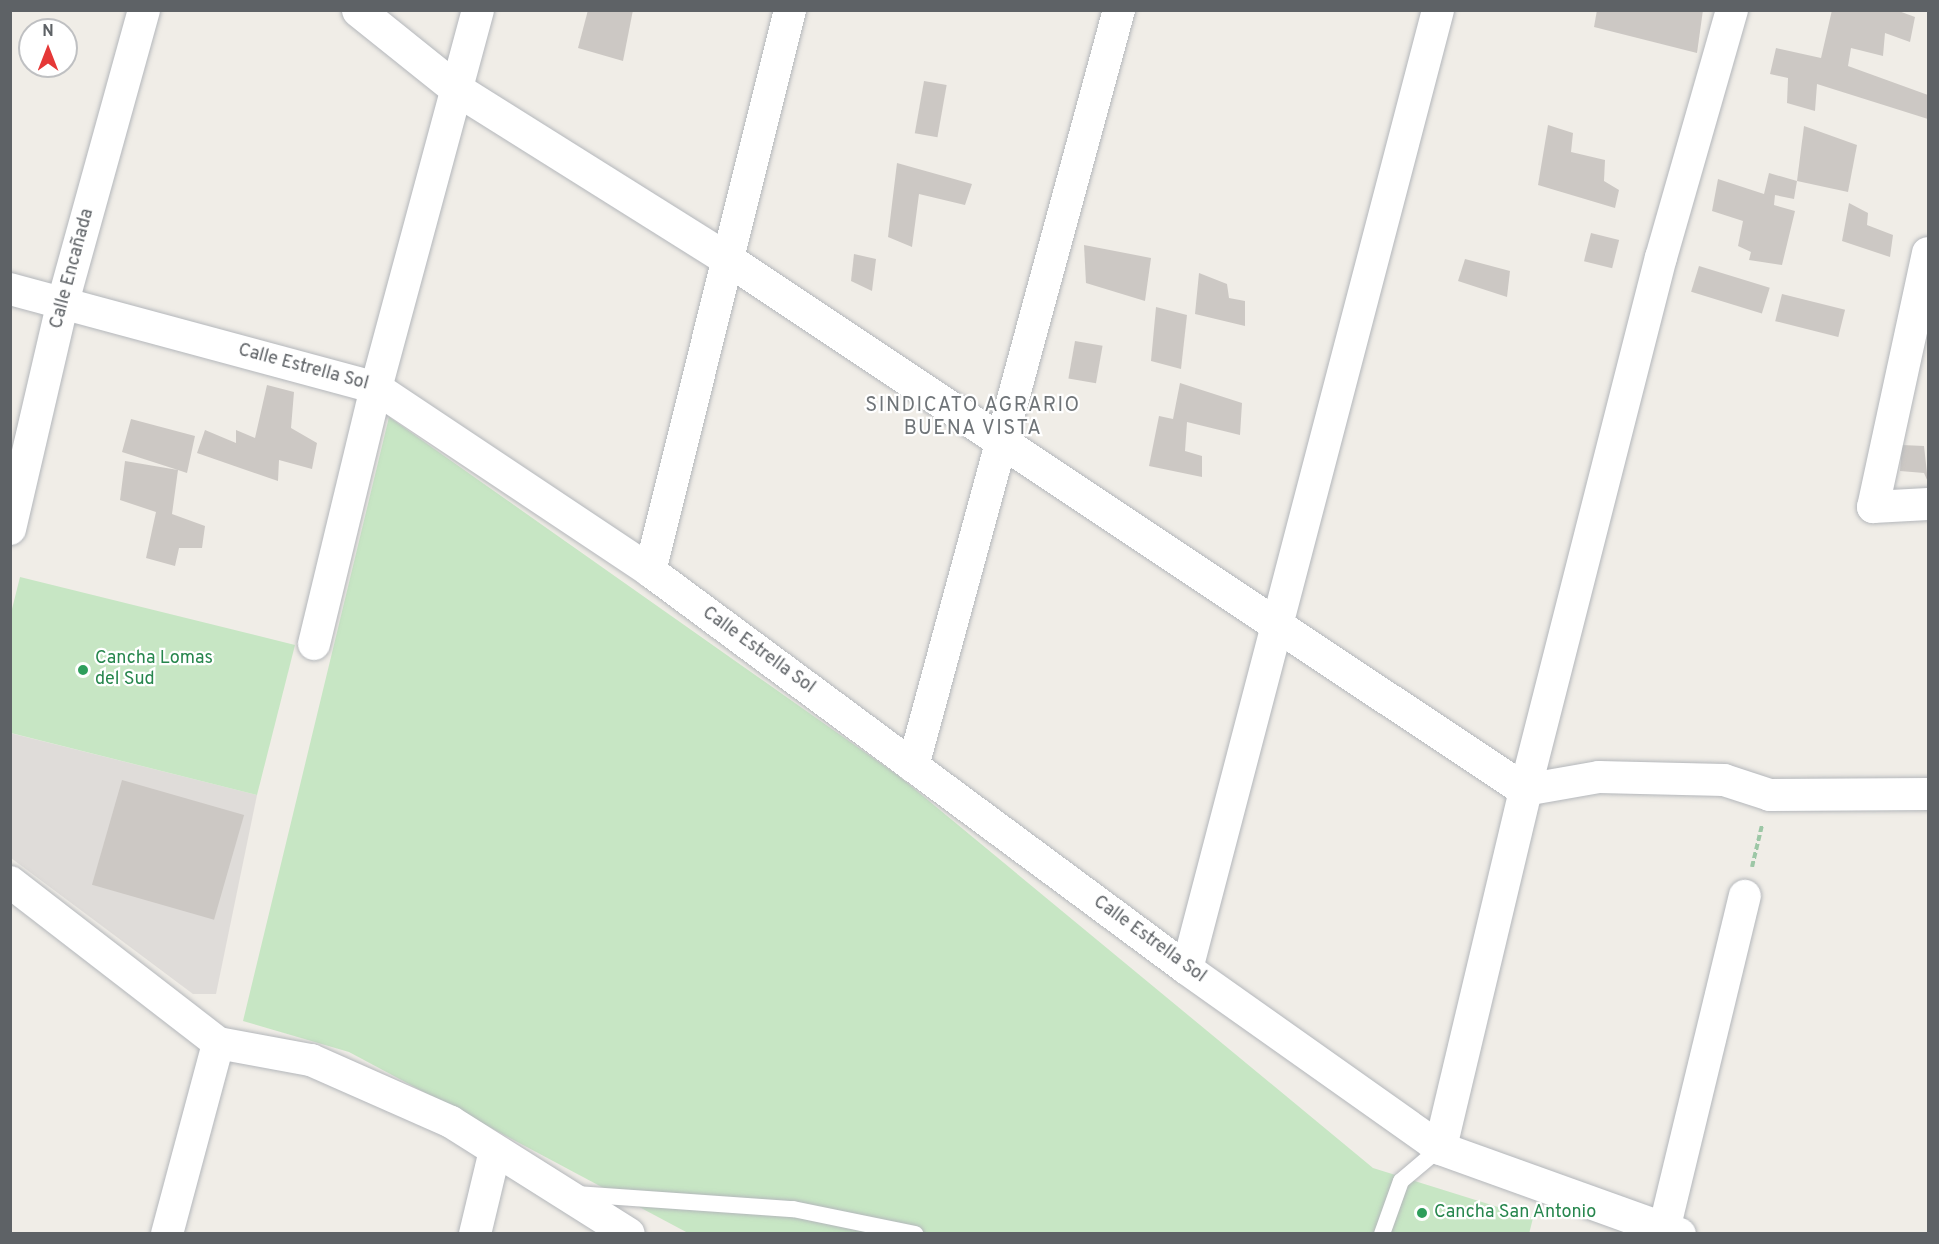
<!DOCTYPE html>
<html>
<head>
<meta charset="utf-8">
<style>
  body { margin:0 }
  #map { position:relative; width:1939px; height:1244px; overflow:hidden; background:#f0ede7; font-family:Overpass,sans-serif }
  div>[style] { position:absolute }
  [style*='--x'] { left:calc(var(--x)*1px); top:calc(var(--y)*1px); width:calc(var(--w)*1px); rotate:calc(var(--a)*1deg) }
  .industrial>* { inset:0; background:#dfdcd9 }
  .green>* { inset:0; background:#c7e6c4 }
  .building>* { inset:0; background:#ccc8c4; transform-origin:0 0 }
  .path>* { height:4px; margin-top:-2px; transform-origin:0; background:repeating-linear-gradient(90deg,#9dc7a6 0 6px,transparent 0 9px) }
  .roads { filter:drop-shadow(0 0 2px #b4b7bb) drop-shadow(0 0 2px #b4b7bb) }
  .lane>* { height:16px; margin:-8px; padding:0 8px; transform-origin:8px; border-radius:8px; background:#fff }
  .street>* { height:32px; margin:-16px; padding:0 16px; transform-origin:16px; border-radius:16px; background:#fff }
  .secondary>* { height:33px; margin:-16.5px; padding:0 16.5px; transform-origin:16.5px; border-radius:16.5px; background:#fff }
  .dots>* { width:16px; height:16px; translate:-50% -50%; box-sizing:border-box; border:3px solid #fff; border-radius:50% }
  span { translate:-50% -50%; white-space:nowrap; text-align:center; line-height:1.15; -webkit-text-stroke:4.5px #fff; paint-order:stroke }
  .street-label { font-size:18px; color:#5e6266 }
  .leisure-label { font-size:18px; color:#27864d }
  .left { translate:0 -50%; text-align:left }
  .neighbourhood-label { font-size:20px; color:#6f7478; letter-spacing:1.5px }
  .frame { position:absolute; inset:0; border:12px solid #5e6266; pointer-events:none }
  .north { position:absolute; left:18px; top:18px; width:60px; height:60px; box-sizing:border-box; background:#fff; border:2px solid #bfc0c2; border-radius:50%; rotate:0deg; font-size:16px; font-weight:700; line-height:24px; text-align:center; color:#5e6266 }
  .north::after { content:''; display:block; margin:auto; width:21px; height:27px; background:#e53837; clip-path:polygon(50% 0,100% 100%,50% 72%,0 100%) }
</style>
</head>
<body>
<div id="map">
  <div class="industrial">
    <i style="clip-path:polygon(10px 733px,257px 795px,216px 994px,193px 994px,11px 858px)"></i>
  </div>
  <div class="green">
    <i style="clip-path:polygon(389px 417px,900px 777px,1373px 1168px,1533px 1218px,1529px 1234px,688px 1233px,349px 1052px,243px 1021px)"></i>
    <i style="clip-path:polygon(20px 577px,295px 645px,257px 795px,11px 733px,11px 613px)"></i>
  </div>
  <div class="building">
    <i style="clip-path:polygon(588px 10px,633px 10px,623px 61px,578px 48px)"></i>
    <i style="clip-path:polygon(1597px 10px,1703px 10px,1697px 53px,1594px 27px)"></i>
    <i style="clip-path:polygon(1832px 10px,1896px 10px,1915px 17px,1910px 42px,1885px 33px,1883px 56px,1851px 48px,1848px 66px,1928px 95px,1928px 119px,1817px 84px,1815px 111px,1787px 103px,1788px 78px,1770px 74px,1776px 48px,1821px 58px)"></i>
    <i style="left:924px;top:81px;width:23px;height:53px;rotate:10deg"></i>
    <i style="clip-path:polygon(1548px 125px,1573px 133px,1571px 152px,1605px 160px,1604px 181px,1619px 190px,1615px 208px,1538px 185px)"></i>
    <i style="clip-path:polygon(1804px 126px,1857px 145px,1848px 192px,1797px 181px)"></i>
    <i style="clip-path:polygon(897px 163px,972px 184px,965px 205px,919px 194px,912px 247px,888px 237px)"></i>
    <i style="clip-path:polygon(1769px 173px,1797px 181px,1794px 199px,1775px 195px,1774px 205px,1795px 211px,1782px 265px,1749px 260px,1751px 252px,1738px 246px,1743px 221px,1712px 211px,1718px 179px,1764px 194px)"></i>
    <i style="clip-path:polygon(1849px 203px,1868px 213px,1867px 225px,1893px 235px,1890px 257px,1842px 241px)"></i>
    <i style="left:1591px;top:233px;width:29px;height:29px;rotate:14deg"></i>
    <i style="clip-path:polygon(1084px 245px,1151px 258px,1145px 301px,1086px 283px)"></i>
    <i style="clip-path:polygon(854px 254px,876px 259px,872px 291px,851px 281px)"></i>
    <i style="clip-path:polygon(1465px 259px,1510px 271px,1507px 297px,1458px 281px)"></i>
    <i style="left:1699px;top:266px;width:74px;height:27px;rotate:17deg"></i>
    <i style="clip-path:polygon(1199px 273px,1227px 284px,1229px 298px,1245px 301px,1245px 326px,1195px 314px)"></i>
    <i style="left:1782px;top:294px;width:65px;height:28px;rotate:14deg"></i>
    <i style="clip-path:polygon(1156px 307px,1187px 315px,1181px 369px,1151px 361px)"></i>
    <i style="left:1075px;top:341px;width:28px;height:38px;rotate:10deg"></i>
    <i style="clip-path:polygon(1180px 383px,1242px 403px,1240px 435px,1187px 422px,1185px 451px,1202px 456px,1202px 477px,1149px 466px,1159px 416px,1173px 419px)"></i>
    <i style="clip-path:polygon(267px 385px,294px 392px,291px 428px,317px 443px,312px 469px,279px 460px,278px 481px,197px 453px,205px 430px,236px 443px,236px 430px,255px 438px)"></i>
    <i style="clip-path:polygon(131px 419px,195px 436px,187px 473px,178px 470px,172px 514px,205px 526px,202px 548px,179px 548px,175px 566px,146px 558px,156px 512px,120px 500px,125px 461px,178px 470px,122px 452px)"></i>
    <i style="clip-path:polygon(1902px 445px,1924px 446px,1928px 482px,1924px 473px,1900px 471px)"></i>
    <i style="left:122px;top:780px;width:127px;height:109px;rotate:16deg"></i>
  </div>
  <div class="path">
    <i style="--x:1752;--y:867;--w:43;--a:-76.6"></i>
  </div>
  <div class="roads">
    <div class="lane">
      <i style="--x:576;--y:1194;--w:218;--a:4"></i>
      <i style="--x:793;--y:1209;--w:125;--a:11.6"></i>
      <i style="--x:1382;--y:1234;--w:56;--a:-70.3"></i>
      <i style="--x:1401;--y:1181;--w:51;--a:-40.2"></i>
    </div>
    <div class="street">
      <i style="--x:1732;--y:10;--w:257;--a:106"></i>
      <i style="--x:1661;--y:257;--w:550;--a:104.31"></i>
      <i style="--x:1525;--y:790;--w:75;--a:-10"></i>
      <i style="--x:1599;--y:777;--w:125;--a:1.4"></i>
      <i style="--x:1724;--y:780;--w:48;--a:18.1"></i>
      <i style="--x:1770;--y:795;--w:158;--a:-0.4"></i>
      <i style="--x:1928;--y:253;--w:260;--a:102.2"></i>
      <i style="--x:1873;--y:507;--w:55;--a:-3.1"></i>
      <i style="--x:10;--y:289;--w:379;--a:15.1"></i>
      <i style="--x:376;--y:388;--w:329;--a:33.7"></i>
      <i style="--x:650;--y:571;--w:668;--a:36.54"></i>
      <i style="--x:1187;--y:969;--w:310;--a:35.3"></i>
      <i style="--x:10;--y:529;--w:233;--a:-76.9"></i>
      <i style="--x:63;--y:302;--w:303;--a:-74.5"></i>
      <i style="--x:650;--y:571;--w:578;--a:-75.99"></i>
      <i style="--x:314;--y:644;--w:263;--a:-76.4"></i>
      <i style="--x:376;--y:388;--w:392;--a:-74.9"></i>
      <i style="--x:913;--y:766;--w:784;--a:-74.76"></i>
      <i style="--x:10;--y:882;--w:263;--a:37.7"></i>
      <i style="--x:218;--y:1043;--w:95;--a:10.4"></i>
      <i style="--x:311;--y:1060;--w:153;--a:23.9"></i>
      <i style="--x:451;--y:1122;--w:210;--a:32.2"></i>
      <i style="--x:1187;--y:969;--w:991;--a:-75.33"></i>
      <i style="--x:167;--y:1234;--w:198;--a:-75"></i>
      <i style="--x:475;--y:1234;--w:85;--a:-76.5"></i>
      <i style="--x:1663;--y:1234;--w:348;--a:-76.4"></i>
    </div>
    <div class="secondary">
      <i style="--x:358;--y:10;--w:128;--a:38.7"></i>
      <i style="--x:458;--y:90;--w:316;--a:32.1"></i>
      <i style="--x:726;--y:258;--w:960;--a:33.66"></i>
      <i style="--x:1525;--y:790;--w:368;--a:103.4"></i>
      <i style="--x:1440;--y:1148;--w:254;--a:19.8"></i>
    </div>
  </div>
  <div class="dots">
    <i style="left:83px;top:670px;background:#2e9e5b"></i>
    <i style="left:1422px;top:1213px;background:#2e9e5b"></i>
  </div>
  <div class="street-label">
    <span style="left:73px;top:269px;rotate:-75deg">Calle Encañada</span>
    <span style="left:303px;top:368px;rotate:15deg">Calle Estrella Sol</span>
    <span style="left:758px;top:651px;rotate:36deg">Calle Estrella Sol</span>
    <span style="left:1149px;top:940px;rotate:36deg">Calle Estrella Sol</span>
  </div>
  <div class="leisure-label">
    <span class="left" style="left:95px;top:670px">Cancha Lomas<br>del Sud</span>
    <span class="left" style="left:1434px;top:1213px">Cancha San Antonio</span>
  </div>
  <div class="neighbourhood-label">
    <span style="left:973px;top:418px">SINDICATO AGRARIO<br>BUENA VISTA</span>
  </div>
  <div class="frame"></div>
  <div class="north">N</div>
</div>
</body>
</html>
